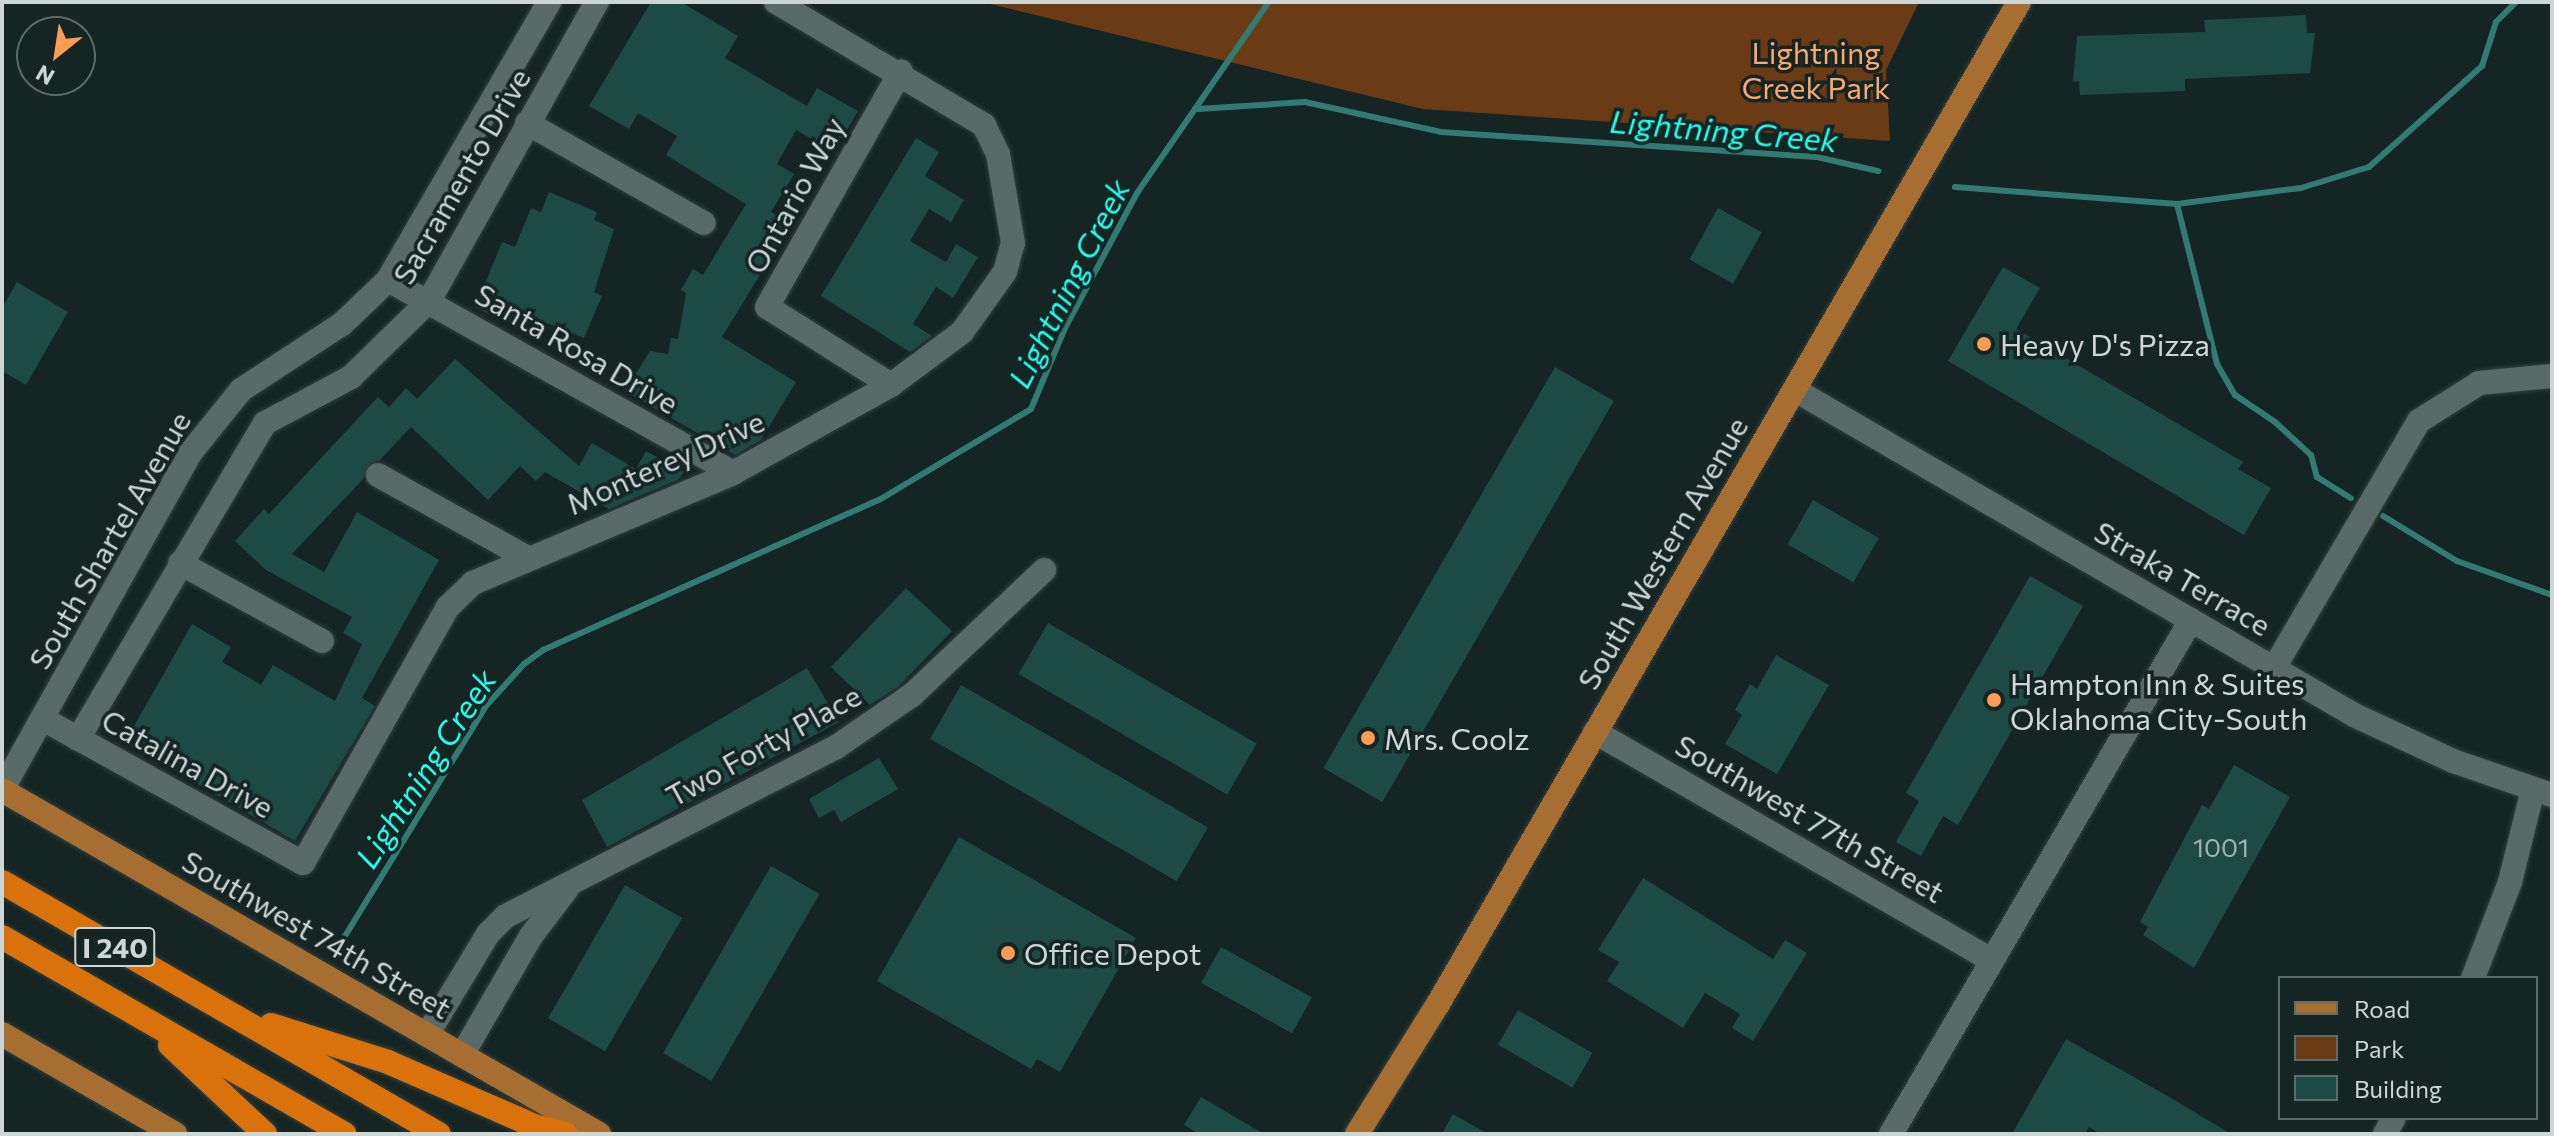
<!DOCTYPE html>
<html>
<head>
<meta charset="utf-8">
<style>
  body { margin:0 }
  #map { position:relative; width:2554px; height:1136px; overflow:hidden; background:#142523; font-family:Commissioner,sans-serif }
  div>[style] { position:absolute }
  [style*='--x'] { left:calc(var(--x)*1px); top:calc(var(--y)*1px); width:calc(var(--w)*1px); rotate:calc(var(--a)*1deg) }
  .green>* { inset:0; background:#6b3b15 }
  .stream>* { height:6px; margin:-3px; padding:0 3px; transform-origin:3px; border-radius:3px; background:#317b73 }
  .building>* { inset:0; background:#1e4a46; transform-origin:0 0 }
  .roads { filter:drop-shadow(0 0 2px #323e3d) drop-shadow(0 0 2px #323e3d) }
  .minor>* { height:24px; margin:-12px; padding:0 12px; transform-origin:12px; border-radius:12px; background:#586b69 }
  .major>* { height:24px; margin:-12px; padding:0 12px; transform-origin:12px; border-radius:12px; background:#a66f31 }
  .highway>* { height:24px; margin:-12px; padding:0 12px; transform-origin:12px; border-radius:12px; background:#da720c }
  .dots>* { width:22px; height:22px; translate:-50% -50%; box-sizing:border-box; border:4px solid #142523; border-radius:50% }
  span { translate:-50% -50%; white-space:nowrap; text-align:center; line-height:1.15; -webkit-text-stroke:7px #142523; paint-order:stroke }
  .number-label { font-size:26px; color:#a0b3b1 }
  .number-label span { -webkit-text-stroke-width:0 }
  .shield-label span { padding:2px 6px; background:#142523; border:2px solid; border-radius:6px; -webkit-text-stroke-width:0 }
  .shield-label { font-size:28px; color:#ccd6d5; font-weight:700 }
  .park-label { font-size:30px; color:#faa86e }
  .street-label { font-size:30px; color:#ccd6d5 }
  .poi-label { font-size:30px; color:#ccd6d5 }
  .left { translate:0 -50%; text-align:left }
  .water-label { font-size:32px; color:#24fdec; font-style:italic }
  .frame { position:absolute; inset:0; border:4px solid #ccd6d5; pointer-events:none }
  .legend { position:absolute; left:2278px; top:976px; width:260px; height:144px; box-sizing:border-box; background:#142523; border:2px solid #5e6c6a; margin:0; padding:10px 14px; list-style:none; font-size:24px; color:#ccd6d5 }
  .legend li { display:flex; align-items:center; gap:16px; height:40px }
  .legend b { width:40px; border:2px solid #5e6c6a }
  .north { position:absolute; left:16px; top:16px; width:80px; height:80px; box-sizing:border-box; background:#142523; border:2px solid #5e6c6a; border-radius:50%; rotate:210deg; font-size:22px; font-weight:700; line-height:32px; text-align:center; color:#ccd6d5 }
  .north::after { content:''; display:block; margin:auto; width:28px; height:36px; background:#fd9d55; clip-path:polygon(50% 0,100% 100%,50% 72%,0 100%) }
</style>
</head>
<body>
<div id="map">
  <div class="green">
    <i style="clip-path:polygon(982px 2px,1919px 2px,1886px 70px,1890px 141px,1423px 109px)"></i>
  </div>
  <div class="stream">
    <i style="--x:1198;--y:109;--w:107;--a:-3.7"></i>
    <i style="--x:1305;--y:102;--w:139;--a:12.4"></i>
    <i style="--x:1441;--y:132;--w:377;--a:3.8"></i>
    <i style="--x:1817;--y:157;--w:63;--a:12.9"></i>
    <i style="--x:1955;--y:187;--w:223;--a:4.4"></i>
    <i style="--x:2177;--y:204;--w:125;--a:-7.4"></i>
    <i style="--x:2301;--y:188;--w:71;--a:-17.2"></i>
    <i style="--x:2369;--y:167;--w:152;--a:-41.8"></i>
    <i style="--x:2482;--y:66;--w:46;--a:-72.3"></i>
    <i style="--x:2496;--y:22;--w:28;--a:-45"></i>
    <i style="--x:2177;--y:204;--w:165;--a:76"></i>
    <i style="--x:2217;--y:364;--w:36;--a:60"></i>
    <i style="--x:2235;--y:395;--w:48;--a:34"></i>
    <i style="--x:2275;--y:422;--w:49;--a:42.5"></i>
    <i style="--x:2311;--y:455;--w:23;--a:75"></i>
    <i style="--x:2317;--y:477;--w:40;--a:32"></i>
    <i style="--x:2383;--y:516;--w:87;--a:31.3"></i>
    <i style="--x:2457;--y:561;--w:101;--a:19.7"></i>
    <i style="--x:334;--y:954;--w:291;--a:-58.5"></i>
    <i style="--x:486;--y:706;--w:57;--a:-47.9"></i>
    <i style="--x:524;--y:664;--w:24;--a:-36"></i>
    <i style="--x:543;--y:650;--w:368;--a:-24.1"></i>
    <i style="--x:879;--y:500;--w:177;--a:-30.9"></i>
    <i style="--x:1031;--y:409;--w:88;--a:-67.2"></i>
    <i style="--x:1065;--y:328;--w:153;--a:-61.9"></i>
    <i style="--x:1137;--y:193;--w:232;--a:-55.4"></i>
  </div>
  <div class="building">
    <i style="clip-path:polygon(651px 2px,681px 2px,738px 36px,725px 58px,807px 106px,817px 88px,858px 111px,834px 152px,796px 130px,777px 164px,794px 174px,771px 212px,791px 224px,722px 337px,796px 382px,761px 440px,735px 455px,625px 391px,650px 351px,668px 354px,671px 338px,678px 339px,686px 293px,681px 290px,693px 269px,703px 275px,746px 204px,666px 155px,677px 136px,638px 113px,629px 129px,589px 106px)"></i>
    <i style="clip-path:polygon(2306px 15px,2307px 33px,2315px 33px,2310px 73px,2185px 79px,2185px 91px,2080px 95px,2079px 81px,2073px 82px,2077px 36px,2205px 32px,2204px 20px)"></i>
    <i style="clip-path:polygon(916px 138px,939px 152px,925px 176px,964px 200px,951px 222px,929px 209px,910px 241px,946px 262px,956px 244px,978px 257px,953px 298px,936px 287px,913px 324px,932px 336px,910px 352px,821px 296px)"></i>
    <i style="clip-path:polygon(549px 192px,597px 212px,594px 220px,614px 229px,594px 292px,602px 296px,584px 338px,527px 315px,522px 328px,475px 308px,502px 242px,515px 247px,531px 208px,541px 212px)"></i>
    <i style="left:1718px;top:208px;width:50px;height:59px;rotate:29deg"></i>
    <i style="clip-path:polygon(2003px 267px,2040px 288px,2016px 329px,2243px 462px,2238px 469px,2271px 488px,2244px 535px,1948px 361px)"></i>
    <i style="clip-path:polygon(17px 282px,68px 312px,26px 385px,2px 371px,2px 308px)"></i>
    <i style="clip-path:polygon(455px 359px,579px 466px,592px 443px,636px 469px,646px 451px,684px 472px,679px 479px,609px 509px,545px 472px,536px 481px,520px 466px,488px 500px,411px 427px,380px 460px,370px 463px,364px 478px,292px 554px,324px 572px,357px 512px,439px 560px,362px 698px,375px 706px,295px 841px,125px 742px,192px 624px,231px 647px,222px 662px,261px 685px,273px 665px,335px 701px,362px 644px,343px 633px,352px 617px,266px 570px,235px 541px,264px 509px,269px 514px,378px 397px,389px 407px,406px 388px,417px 399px)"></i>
    <i style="left:1555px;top:367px;width:68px;height:463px;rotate:30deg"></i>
    <i style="left:1813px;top:500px;width:76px;height:51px;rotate:30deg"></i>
    <i style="clip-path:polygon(2030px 576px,2083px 606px,1958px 825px,1943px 816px,1921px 856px,1896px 842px,1919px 801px,1906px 793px)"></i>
    <i style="clip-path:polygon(906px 588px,952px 631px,899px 686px,870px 705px,831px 667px)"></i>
    <i style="left:1048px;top:623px;width:241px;height:59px;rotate:30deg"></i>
    <i style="clip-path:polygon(1776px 655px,1829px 685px,1777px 774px,1725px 744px,1742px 715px,1735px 710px,1750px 684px,1757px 689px)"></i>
    <i style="clip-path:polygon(807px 668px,839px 722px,607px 847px,582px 800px)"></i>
    <i style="left:961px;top:685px;width:285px;height:62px;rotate:30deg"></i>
    <i style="clip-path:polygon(879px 758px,898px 789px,841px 822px,834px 810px,819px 818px,809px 799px)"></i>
    <i style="clip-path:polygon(2234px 765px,2290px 797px,2194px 968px,2143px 935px,2148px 927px,2140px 922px,2202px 805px,2209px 809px)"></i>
    <i style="clip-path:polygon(959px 837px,1136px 938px,1060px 1072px,1037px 1059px,1031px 1069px,877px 981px)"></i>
    <i style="left:771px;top:866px;width:56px;height:216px;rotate:30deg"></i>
    <i style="clip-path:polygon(1643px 878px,1773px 959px,1785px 940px,1807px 953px,1753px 1041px,1732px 1028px,1740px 1014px,1705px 993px,1683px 1028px,1607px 981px,1619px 962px,1598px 950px)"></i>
    <i style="left:625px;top:885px;width:66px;height:154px;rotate:30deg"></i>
    <i style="left:1221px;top:947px;width:104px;height:41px;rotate:29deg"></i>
    <i style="left:1518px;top:1010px;width:86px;height:40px;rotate:30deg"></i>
    <i style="clip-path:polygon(2066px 1039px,2166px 1095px,2231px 1134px,2101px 1134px,2089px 1127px,2085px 1134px,2012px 1134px)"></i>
    <i style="clip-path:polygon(1201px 1097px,1264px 1134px,1199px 1134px,1184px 1125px)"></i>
    <i style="clip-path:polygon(1453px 1114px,1488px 1134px,1442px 1134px)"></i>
  </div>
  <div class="roads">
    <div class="minor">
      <i style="--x:527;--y:123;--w:203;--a:29.5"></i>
      <i style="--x:388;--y:280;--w:395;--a:29.2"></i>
      <i style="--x:891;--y:385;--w:146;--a:-147.8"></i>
      <i style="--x:767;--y:307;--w:271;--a:-60.4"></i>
      <i style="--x:1795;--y:390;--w:647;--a:30.17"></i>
      <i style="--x:2354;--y:715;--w:109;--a:24.9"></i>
      <i style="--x:2453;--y:761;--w:105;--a:19"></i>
      <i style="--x:378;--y:475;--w:171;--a:29"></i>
      <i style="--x:180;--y:563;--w:162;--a:28.8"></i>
      <i style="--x:2274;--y:668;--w:286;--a:-59.6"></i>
      <i style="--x:2419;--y:421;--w:71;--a:-32.3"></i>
      <i style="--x:2479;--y:383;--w:73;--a:-5.5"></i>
      <i style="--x:43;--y:719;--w:297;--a:29"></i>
      <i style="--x:303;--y:863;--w:294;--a:-60.5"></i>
      <i style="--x:448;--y:607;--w:35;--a:-44"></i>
      <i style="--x:473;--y:583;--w:282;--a:-22.9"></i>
      <i style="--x:733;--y:473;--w:181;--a:-29.1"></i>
      <i style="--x:891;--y:385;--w:89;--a:-36.7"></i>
      <i style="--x:962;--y:332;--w:74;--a:-54.4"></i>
      <i style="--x:1005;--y:272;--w:30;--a:-75"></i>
      <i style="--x:1013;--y:243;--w:90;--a:-99.6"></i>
      <i style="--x:998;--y:154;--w:32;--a:-116"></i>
      <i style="--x:984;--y:125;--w:242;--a:-149.4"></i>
      <i style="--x:1595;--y:732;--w:458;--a:29.9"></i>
      <i style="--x:78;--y:739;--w:367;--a:-59.4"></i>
      <i style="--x:265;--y:423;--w:98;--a:-28.1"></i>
      <i style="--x:351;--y:377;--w:109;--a:-44.3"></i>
      <i style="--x:429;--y:301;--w:343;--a:-60.7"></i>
      <i style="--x:2;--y:790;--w:387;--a:-60.8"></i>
      <i style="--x:191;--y:452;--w:80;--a:-51.1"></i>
      <i style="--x:241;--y:390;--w:121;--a:-33.2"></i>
      <i style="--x:342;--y:324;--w:64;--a:-43.7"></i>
      <i style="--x:388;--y:280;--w:321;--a:-59.9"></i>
      <i style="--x:2473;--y:978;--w:103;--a:-68.9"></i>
      <i style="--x:2510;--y:882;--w:96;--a:-76.1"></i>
      <i style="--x:427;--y:1035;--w:118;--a:-58.9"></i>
      <i style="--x:488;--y:934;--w:25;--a:-45"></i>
      <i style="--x:506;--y:916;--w:371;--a:-27.1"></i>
      <i style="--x:836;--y:747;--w:92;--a:-34.4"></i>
      <i style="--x:912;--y:695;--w:182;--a:-43.4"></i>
      <i style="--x:462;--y:1055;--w:138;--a:-59.9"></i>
      <i style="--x:531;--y:936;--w:58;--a:-52.7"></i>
      <i style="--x:1891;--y:1134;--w:595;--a:-59.73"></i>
      <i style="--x:2385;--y:1134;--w:18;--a:-61"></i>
    </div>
    <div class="major">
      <i style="--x:2;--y:790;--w:689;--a:29.95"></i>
      <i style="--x:2;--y:1034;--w:200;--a:30"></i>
      <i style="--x:1357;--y:1134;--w:153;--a:-58.1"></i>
      <i style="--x:1438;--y:1004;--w:1158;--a:-59.89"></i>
    </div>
    <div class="highway">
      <i style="--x:2;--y:882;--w:504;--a:29.97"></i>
      <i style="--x:2;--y:937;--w:395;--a:29.9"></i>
      <i style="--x:271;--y:1025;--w:123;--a:17.5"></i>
      <i style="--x:388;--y:1062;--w:163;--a:23.6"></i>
      <i style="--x:537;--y:1127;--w:29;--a:14"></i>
      <i style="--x:170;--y:1045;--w:130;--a:43.1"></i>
    </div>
  </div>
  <div class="dots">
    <i style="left:1984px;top:344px;background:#fd9d55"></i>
    <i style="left:1994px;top:700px;background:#fd9d55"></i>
    <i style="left:1368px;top:738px;background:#fd9d55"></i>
    <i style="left:1008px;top:953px;background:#fd9d55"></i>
  </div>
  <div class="number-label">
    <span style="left:2221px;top:847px">1001</span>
  </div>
  <div class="shield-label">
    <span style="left:115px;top:947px">I 240</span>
  </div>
  <div class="park-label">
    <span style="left:1816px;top:69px">Lightning<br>Creek Park</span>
  </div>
  <div class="street-label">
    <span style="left:461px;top:176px;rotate:-60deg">Sacramento Drive</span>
    <span style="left:794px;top:195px;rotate:-61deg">Ontario Way</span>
    <span style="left:577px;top:348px;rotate:30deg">Santa Rosa Drive</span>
    <span style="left:665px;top:462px;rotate:-24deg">Monterey Drive</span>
    <span style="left:109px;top:540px;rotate:-60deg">South Shartel Avenue</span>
    <span style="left:1662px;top:553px;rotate:-60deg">South Western Avenue</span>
    <span style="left:2183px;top:578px;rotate:30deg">Straka Terrace</span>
    <span style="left:763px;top:745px;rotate:-29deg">Two Forty Place</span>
    <span style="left:188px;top:763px;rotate:29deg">Catalina Drive</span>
    <span style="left:1810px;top:818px;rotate:30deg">Southwest 77th Street</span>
    <span style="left:317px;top:934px;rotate:30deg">Southwest 74th Street</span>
  </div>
  <div class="poi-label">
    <span class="left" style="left:2000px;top:344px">Heavy D's Pizza</span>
    <span class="left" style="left:2010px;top:700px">Hampton Inn &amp; Suites<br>Oklahoma City-South</span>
    <span class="left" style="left:1384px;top:738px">Mrs. Coolz</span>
    <span class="left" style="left:1024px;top:953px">Office Depot</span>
  </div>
  <div class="water-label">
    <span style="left:1724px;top:130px;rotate:5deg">Lightning Creek</span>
    <span style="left:1068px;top:283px;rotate:-63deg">Lightning Creek</span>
    <span style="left:425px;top:768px;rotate:-57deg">Lightning Creek</span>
  </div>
  <div class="frame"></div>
  <ul class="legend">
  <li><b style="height:10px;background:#a66f31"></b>Road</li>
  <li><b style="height:22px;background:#6b3b15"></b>Park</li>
  <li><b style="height:22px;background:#1e4a46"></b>Building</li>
  </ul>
  <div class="north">N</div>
</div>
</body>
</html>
